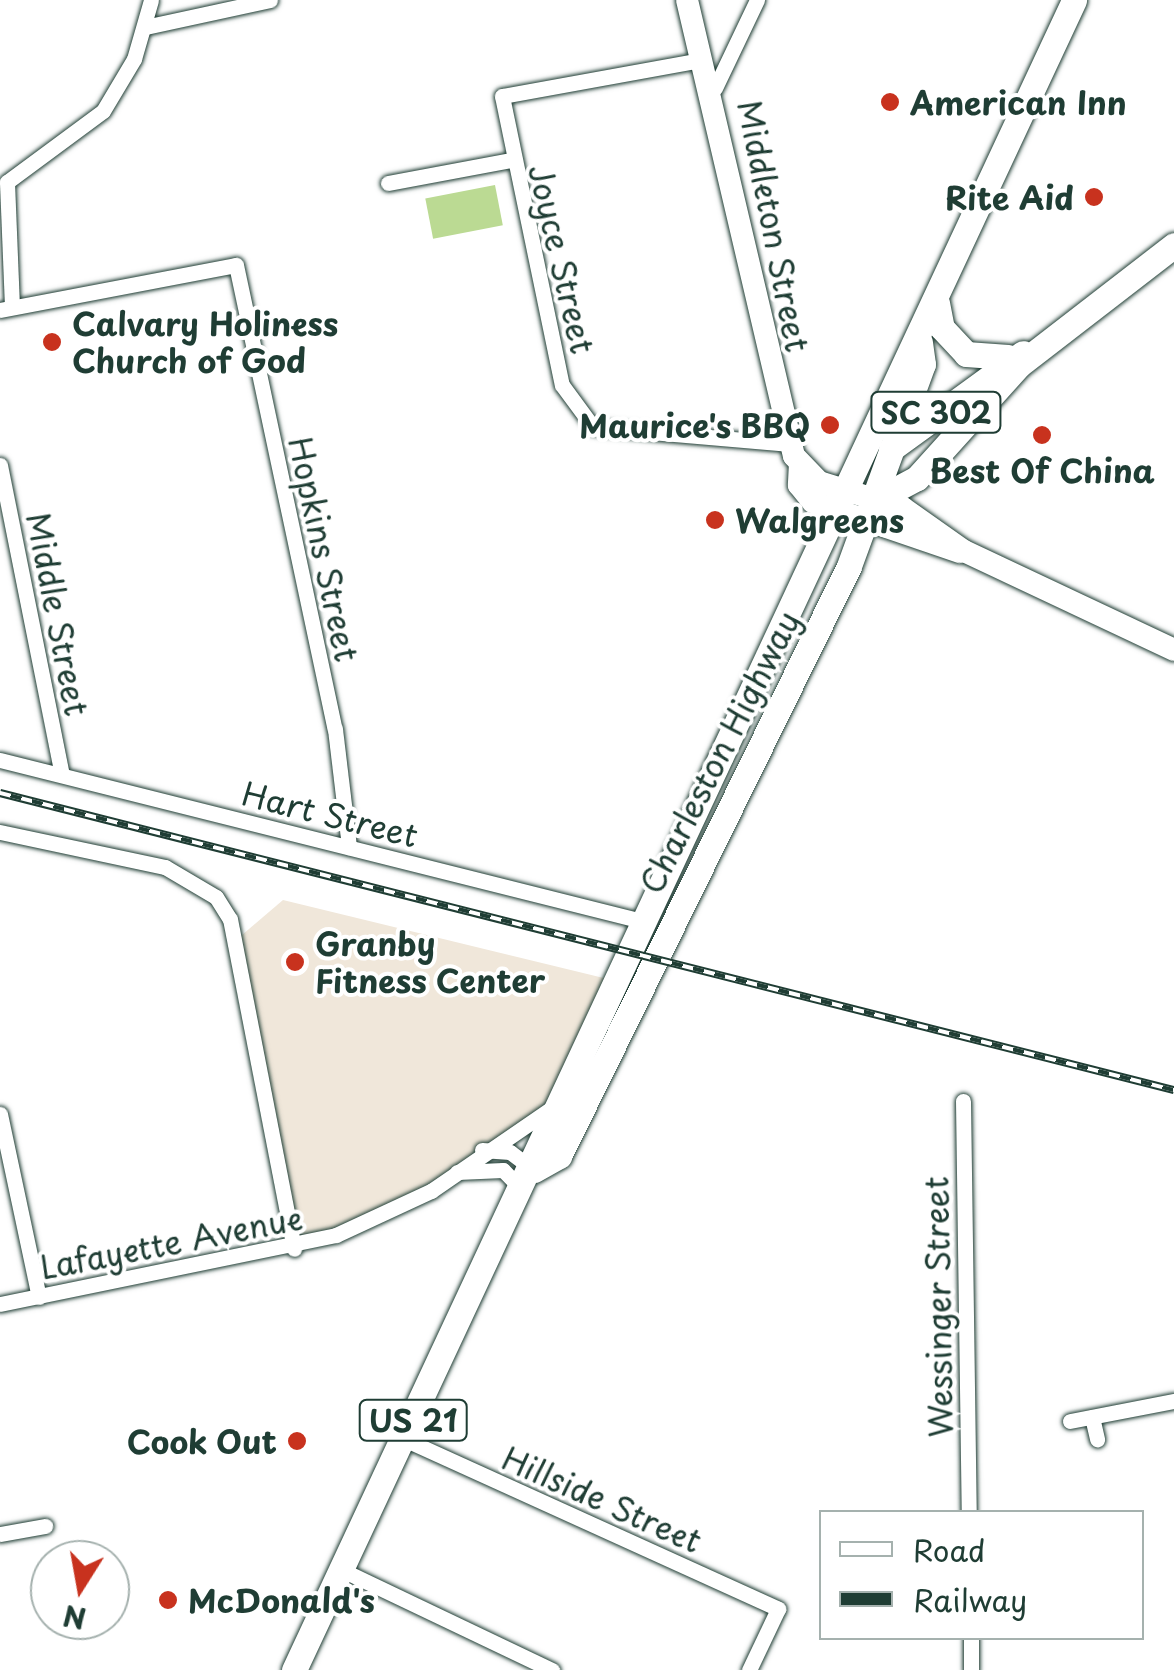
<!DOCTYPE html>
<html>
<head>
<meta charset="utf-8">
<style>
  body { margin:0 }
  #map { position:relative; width:1174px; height:1670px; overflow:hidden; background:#fff; font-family:"Playpen Sans",sans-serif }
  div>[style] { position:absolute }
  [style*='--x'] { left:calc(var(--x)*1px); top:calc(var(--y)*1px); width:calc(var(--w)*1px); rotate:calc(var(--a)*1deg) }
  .built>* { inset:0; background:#f0e7da }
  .green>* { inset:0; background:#bbda93; transform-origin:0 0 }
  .roads { filter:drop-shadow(0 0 2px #1f3d34) drop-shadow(0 0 2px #1f3d34) }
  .street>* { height:15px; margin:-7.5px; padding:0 7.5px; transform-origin:7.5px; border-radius:7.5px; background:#fff }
  .secondary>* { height:22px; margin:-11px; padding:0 11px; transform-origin:11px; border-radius:11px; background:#fff }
  .primary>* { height:25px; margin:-12.5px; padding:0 12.5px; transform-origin:12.5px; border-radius:12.5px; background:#fff }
  .rail>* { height:8px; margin-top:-4px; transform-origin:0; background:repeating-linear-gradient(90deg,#fff 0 11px,#1f3d34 0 22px); box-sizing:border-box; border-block:2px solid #1f3d34 }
  .dots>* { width:28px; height:28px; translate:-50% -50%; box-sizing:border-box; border:5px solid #fff; border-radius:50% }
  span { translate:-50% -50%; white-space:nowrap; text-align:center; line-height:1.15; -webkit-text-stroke:8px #fff; paint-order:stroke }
  .shield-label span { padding:2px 8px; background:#fff; border:2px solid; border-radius:8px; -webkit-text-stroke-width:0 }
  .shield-label { font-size:30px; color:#1f3d34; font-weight:700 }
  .poi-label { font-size:32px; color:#1f3d34; font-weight:700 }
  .left { translate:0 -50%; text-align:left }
  .right { translate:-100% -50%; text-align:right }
  .street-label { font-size:32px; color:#1f3d34 }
  .legend { position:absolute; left:819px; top:1510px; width:325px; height:130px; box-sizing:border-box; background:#fff; border:2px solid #a5b1ae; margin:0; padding:12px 18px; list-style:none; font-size:30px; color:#1f3d34 }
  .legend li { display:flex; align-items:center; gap:20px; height:50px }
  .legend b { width:50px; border:2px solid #a5b1ae }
  .north { position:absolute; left:30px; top:1540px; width:100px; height:100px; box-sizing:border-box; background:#fff; border:2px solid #a5b1ae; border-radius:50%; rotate:191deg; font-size:28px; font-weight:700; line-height:40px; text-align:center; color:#1f3d34 }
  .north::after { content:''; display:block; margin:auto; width:35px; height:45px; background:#c8321e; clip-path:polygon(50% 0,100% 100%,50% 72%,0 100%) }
</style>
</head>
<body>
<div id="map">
  <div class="built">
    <i style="clip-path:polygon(283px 900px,616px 981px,559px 1103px,457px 1172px,294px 1249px,235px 941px)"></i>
  </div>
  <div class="green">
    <i style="left:495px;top:185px;width:41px;height:71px;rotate:79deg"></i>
  </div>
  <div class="roads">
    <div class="street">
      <i style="--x:145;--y:27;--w:128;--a:-12.2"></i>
      <i style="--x:701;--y:60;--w:202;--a:169.7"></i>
      <i style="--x:502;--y:96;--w:295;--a:78.3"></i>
      <i style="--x:562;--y:385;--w:52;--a:53.6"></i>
      <i style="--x:593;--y:427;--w:198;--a:4.9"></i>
      <i style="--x:715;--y:88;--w:98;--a:-64.5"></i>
      <i style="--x:388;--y:183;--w:125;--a:-10.6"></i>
      <i style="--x:12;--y:307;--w:125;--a:-92.3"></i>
      <i style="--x:7;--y:182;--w:119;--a:-36.5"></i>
      <i style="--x:103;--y:111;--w:61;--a:-59.2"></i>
      <i style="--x:134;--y:59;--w:61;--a:-73.9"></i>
      <i style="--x:0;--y:310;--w:240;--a:-10.8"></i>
      <i style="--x:236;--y:265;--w:474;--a:78"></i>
      <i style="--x:335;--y:729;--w:119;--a:83.2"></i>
      <i style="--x:0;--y:465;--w:315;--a:78.7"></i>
      <i style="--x:0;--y:760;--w:666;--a:14.08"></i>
      <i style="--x:0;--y:832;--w:169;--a:12"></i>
      <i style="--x:165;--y:867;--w:59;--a:30.5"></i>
      <i style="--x:216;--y:897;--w:26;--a:58"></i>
      <i style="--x:230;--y:919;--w:336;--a:79"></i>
      <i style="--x:963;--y:1101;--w:411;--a:89.2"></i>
      <i style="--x:0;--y:1114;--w:187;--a:78"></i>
      <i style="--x:482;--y:1150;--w:28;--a:4"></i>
      <i style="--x:510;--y:1152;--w:30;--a:37"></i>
      <i style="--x:457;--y:1172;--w:46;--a:-2.5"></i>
      <i style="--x:503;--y:1170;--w:28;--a:46"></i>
      <i style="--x:0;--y:1304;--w:343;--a:-11.6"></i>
      <i style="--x:336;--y:1235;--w:105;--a:-24.9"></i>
      <i style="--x:431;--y:1191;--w:152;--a:-34.5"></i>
      <i style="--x:1092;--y:1417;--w:23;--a:77"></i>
      <i style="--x:1070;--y:1421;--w:106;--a:-10.9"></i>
      <i style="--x:404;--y:1439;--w:411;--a:24.4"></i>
      <i style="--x:778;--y:1609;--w:68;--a:115.4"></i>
      <i style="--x:0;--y:1534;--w:46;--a:-10.1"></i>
      <i style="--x:342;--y:1570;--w:233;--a:25.5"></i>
      <i style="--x:971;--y:1638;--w:32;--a:90"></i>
    </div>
    <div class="secondary">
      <i style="--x:687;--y:0;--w:468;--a:76.8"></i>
      <i style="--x:794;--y:456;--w:36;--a:46"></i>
      <i style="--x:819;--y:482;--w:88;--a:17.2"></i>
      <i style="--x:903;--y:508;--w:75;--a:35.2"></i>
      <i style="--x:964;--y:551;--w:232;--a:25.2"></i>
      <i style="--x:800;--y:463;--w:22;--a:93"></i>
      <i style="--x:799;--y:485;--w:22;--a:51"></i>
      <i style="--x:813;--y:502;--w:155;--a:18.8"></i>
    </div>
    <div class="primary">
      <i style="--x:937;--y:303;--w:25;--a:79"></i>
      <i style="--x:942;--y:328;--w:35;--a:47"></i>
      <i style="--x:966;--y:354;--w:42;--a:4.1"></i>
      <i style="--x:891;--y:449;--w:163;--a:-36"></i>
      <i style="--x:872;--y:502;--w:51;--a:-28.1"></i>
      <i style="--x:917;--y:478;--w:152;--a:-47.9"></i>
      <i style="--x:1019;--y:365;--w:196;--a:-37.7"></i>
      <i style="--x:534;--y:1170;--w:29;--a:-29"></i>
      <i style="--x:559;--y:1156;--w:657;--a:-63.82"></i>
      <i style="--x:849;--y:566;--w:215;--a:-69.9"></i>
      <i style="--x:923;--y:364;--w:22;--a:-98"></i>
      <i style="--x:294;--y:1670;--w:1843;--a:-64.96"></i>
    </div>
  </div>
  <div class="rail">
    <i style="--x:0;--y:793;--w:1211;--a:14.2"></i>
  </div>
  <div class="dots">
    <i style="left:890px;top:102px;background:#c8321e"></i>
    <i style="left:1094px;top:197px;background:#c8321e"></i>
    <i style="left:52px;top:342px;background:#c8321e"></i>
    <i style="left:830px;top:425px;background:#c8321e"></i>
    <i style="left:1042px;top:435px;background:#c8321e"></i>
    <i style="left:715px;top:520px;background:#c8321e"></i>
    <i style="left:295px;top:962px;background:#c8321e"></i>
    <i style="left:297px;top:1441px;background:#c8321e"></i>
    <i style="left:168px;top:1600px;background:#c8321e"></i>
  </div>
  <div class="shield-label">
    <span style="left:936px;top:412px">SC 302</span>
    <span style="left:413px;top:1420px">US 21</span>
  </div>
  <div class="poi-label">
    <span class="left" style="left:910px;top:102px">American Inn</span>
    <span class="right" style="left:1074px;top:197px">Rite Aid</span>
    <span class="left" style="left:72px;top:342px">Calvary Holiness<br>Church of God</span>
    <span class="right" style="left:810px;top:425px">Maurice's BBQ</span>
    <span style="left:1042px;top:470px">Best Of China</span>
    <span class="left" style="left:735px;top:520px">Walgreens</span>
    <span class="left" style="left:315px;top:962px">Granby<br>Fitness Center</span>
    <span class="right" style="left:277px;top:1441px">Cook Out</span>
    <span class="left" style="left:188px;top:1600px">McDonald's</span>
  </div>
  <div class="street-label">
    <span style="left:774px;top:226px;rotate:79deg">Middleton Street</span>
    <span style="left:562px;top:259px;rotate:77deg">Joyce Street</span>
    <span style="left:324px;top:549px;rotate:78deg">Hopkins Street</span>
    <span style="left:58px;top:614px;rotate:79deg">Middle Street</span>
    <span style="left:719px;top:752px;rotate:-63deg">Charleston Highway</span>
    <span style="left:330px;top:814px;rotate:14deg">Hart Street</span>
    <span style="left:171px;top:1242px;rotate:-11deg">Lafayette Avenue</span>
    <span style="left:938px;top:1307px;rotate:-91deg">Wessinger Street</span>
    <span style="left:602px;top:1499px;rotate:24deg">Hillside Street</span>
  </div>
  <ul class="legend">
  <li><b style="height:12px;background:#fff"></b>Road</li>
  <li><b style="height:12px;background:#1f3d34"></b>Railway</li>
  </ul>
  <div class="north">N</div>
</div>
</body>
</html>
